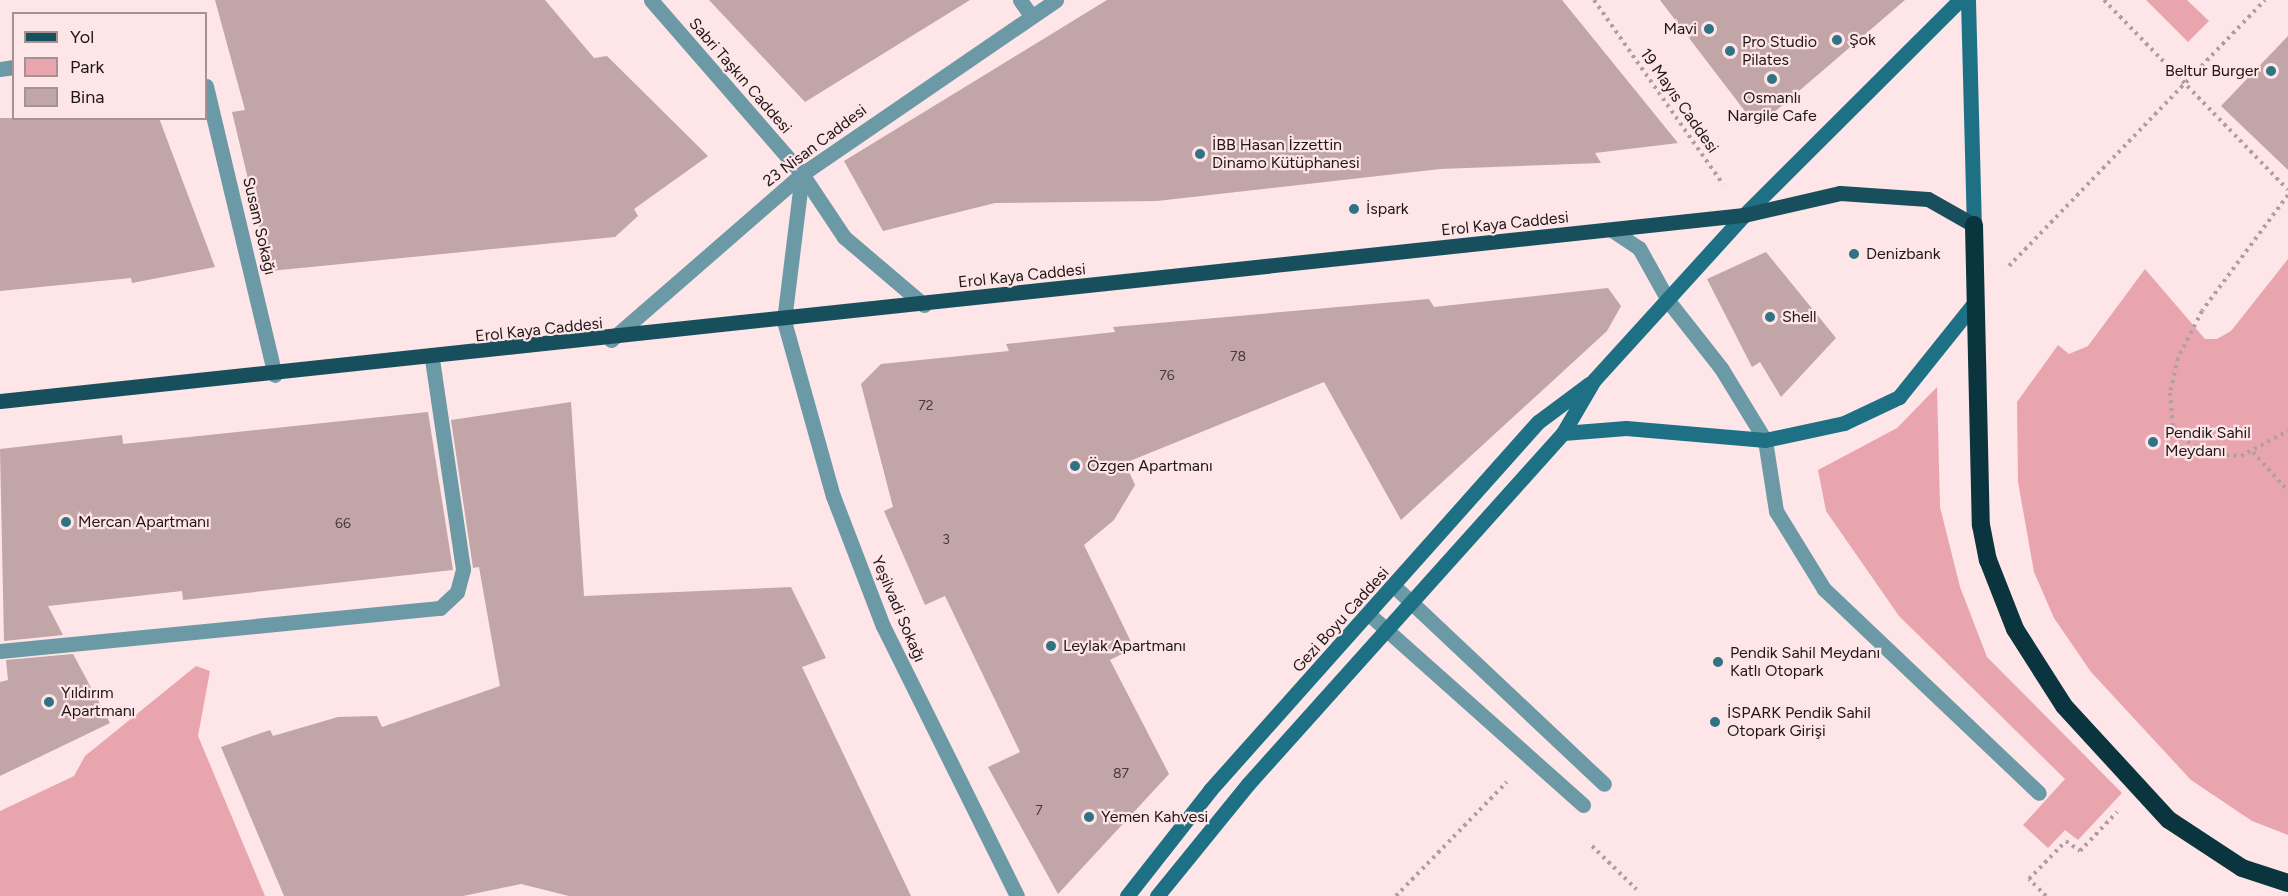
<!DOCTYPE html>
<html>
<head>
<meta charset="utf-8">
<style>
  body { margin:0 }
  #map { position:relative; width:2288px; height:896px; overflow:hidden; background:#fde5e8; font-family:Figtree,sans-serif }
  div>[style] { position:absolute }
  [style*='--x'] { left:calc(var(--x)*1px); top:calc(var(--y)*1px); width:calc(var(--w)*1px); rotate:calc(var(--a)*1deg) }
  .green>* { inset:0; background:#e8a5ad }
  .building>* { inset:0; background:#c1a5a7 }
  .path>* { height:4px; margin-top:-2px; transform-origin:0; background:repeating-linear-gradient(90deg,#b19ea0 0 3px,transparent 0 7.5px) }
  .lane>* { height:15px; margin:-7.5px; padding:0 7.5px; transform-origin:7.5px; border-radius:7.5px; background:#6b99a6 }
  .street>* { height:15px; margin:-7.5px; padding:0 7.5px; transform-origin:7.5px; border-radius:7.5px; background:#6b99a6 }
  .secondary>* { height:15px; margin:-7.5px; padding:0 7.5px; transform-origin:7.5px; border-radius:7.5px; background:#1e7084 }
  .primary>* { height:15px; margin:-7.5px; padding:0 7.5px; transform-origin:7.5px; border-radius:7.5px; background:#174f5d }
  .highway>* { height:18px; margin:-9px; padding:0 9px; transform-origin:9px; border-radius:9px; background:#0a343e }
  .dots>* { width:16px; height:16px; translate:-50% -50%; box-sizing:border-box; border:3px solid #fde5e8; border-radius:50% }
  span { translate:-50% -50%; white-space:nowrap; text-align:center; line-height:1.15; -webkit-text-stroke:4.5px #fde5e8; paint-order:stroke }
  .number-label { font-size:14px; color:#483a3b }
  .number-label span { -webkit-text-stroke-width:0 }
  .poi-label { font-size:16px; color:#201617 }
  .right { translate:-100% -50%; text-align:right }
  .left { translate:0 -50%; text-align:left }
  .street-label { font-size:16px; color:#201617 }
  .legend { position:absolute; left:12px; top:12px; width:195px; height:108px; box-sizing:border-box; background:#fde5e8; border:2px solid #a59294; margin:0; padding:8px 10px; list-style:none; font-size:18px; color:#201617 }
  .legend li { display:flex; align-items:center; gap:12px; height:30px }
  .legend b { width:30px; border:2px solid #a59294 }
</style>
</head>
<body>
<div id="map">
  <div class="green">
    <i style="clip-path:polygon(2146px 0,2187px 0,2209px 21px,2188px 42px)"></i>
    <i style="clip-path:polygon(2288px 259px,2288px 835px,2252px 821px,2191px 780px,2091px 672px,2054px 618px,2034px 572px,2018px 482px,2017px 402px,2058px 345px,2069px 354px,2088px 346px,2145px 269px,2205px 339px,2217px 339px,2231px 331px)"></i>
    <i style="clip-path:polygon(1937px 387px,1940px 507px,1960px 587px,1987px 657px,2122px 793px,2078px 840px,2065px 830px,2048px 848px,2023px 825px,2065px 779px,1899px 616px,1826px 511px,1818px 470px,1897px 428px)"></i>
    <i style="clip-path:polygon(196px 666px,210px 671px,198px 736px,265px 896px,0 896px,0 811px,74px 776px,85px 756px)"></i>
  </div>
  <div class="building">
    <i style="clip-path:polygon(215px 0,545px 0,594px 58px,607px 56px,708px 156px,634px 209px,638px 216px,615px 237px,270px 271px,232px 112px,245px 110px)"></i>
    <i style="clip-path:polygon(709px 0,970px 0,805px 102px)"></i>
    <i style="clip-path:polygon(1107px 0,1562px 0,1678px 143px,1595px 153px,1601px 163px,1440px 169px,1157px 201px,995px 203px,883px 231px,844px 161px)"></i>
    <i style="clip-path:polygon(1660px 0,1905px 0,1757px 127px)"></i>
    <i style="clip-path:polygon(2288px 36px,2288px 170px,2221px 106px)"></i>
    <i style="clip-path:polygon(0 118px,159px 118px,215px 267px,132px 283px,131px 278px,0 291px)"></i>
    <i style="clip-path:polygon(1766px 252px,1836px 338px,1781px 397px,1760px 362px,1752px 367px,1707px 279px)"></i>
    <i style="clip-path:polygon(1608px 288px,1621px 306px,1607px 331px,1401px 520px,1324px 382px,1125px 463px,1135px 485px,1114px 520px,1084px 545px,1134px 648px,1110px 660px,1169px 774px,1058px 894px,988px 767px,1020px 752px,945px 596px,925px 605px,884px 511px,893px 507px,861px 384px,881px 364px,1009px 351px,1006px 344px,1115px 332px,1113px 327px,1429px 299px,1434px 307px)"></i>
    <i style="clip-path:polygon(571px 402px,584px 596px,791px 587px,826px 658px,802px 667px,911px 896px,569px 896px,521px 884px,463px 896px,284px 896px,221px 747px,270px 730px,273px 736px,338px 717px,377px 716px,382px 727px,500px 686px,479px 567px,473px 568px,451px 420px)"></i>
    <i style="clip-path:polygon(428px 412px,453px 570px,183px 600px,182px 591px,48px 606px,63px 635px,4px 641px,0 449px,122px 435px,123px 444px)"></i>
    <i style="clip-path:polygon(73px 654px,110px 723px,0 776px,0 682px,8px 680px,6px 660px)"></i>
  </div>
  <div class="path">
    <i style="--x:1594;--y:0;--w:225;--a:55"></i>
    <i style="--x:2104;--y:0;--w:264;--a:45.9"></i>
    <i style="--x:2288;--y:195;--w:144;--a:126.6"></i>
    <i style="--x:2202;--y:311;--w:53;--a:117.1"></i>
    <i style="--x:2178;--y:358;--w:36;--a:103"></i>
    <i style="--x:2170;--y:393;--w:34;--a:85"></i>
    <i style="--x:2173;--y:427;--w:14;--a:54"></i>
    <i style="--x:2181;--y:438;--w:34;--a:28"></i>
    <i style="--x:2211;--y:454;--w:30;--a:4"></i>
    <i style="--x:2241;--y:456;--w:53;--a:-28"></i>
    <i style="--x:2009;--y:266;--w:369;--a:-46.1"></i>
    <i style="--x:2253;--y:452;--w:52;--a:48.1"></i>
    <i style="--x:1592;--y:846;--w:62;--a:44.3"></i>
    <i style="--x:1396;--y:896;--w:159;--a:-45.8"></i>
    <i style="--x:2046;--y:896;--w:24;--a:-135"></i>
    <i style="--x:2029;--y:879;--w:53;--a:-45.8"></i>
    <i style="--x:2066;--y:841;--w:17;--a:36"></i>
    <i style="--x:2080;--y:851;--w:54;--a:-46.5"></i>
  </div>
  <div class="lane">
    <i style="--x:1765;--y:440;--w:72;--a:81.2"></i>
    <i style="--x:1776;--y:511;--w:92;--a:58.4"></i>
    <i style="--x:1824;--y:589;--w:296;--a:43.5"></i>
    <i style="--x:1395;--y:587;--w:287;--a:43.3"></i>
    <i style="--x:1371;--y:616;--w:284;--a:41.7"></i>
    <i style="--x:0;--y:651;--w:442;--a:-5.6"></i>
    <i style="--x:440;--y:608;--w:23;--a:-43"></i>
    <i style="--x:457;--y:592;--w:24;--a:-75"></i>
    <i style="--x:463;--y:569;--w:212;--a:-98.4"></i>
  </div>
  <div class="street">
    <i style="--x:651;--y:0;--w:230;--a:49"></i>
    <i style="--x:802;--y:174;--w:76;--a:56.3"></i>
    <i style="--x:844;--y:237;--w:105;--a:40.4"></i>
    <i style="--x:1020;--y:0;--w:19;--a:55"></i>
    <i style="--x:0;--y:69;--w:14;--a:-8"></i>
    <i style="--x:206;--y:86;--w:297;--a:76.6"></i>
    <i style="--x:802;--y:174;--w:148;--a:97"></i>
    <i style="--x:784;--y:321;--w:182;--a:74.4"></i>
    <i style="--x:833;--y:496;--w:139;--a:69"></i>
    <i style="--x:883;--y:626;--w:301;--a:63.6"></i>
    <i style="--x:1612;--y:230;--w:32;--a:34"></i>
    <i style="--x:1639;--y:248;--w:62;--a:60.9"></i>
    <i style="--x:1669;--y:302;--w:84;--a:51.8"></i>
    <i style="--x:1721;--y:368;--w:84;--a:58.6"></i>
    <i style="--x:611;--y:340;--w:253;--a:-41"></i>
    <i style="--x:802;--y:174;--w:308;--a:-34.4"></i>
  </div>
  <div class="secondary">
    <i style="--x:1968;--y:0;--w:225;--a:88.5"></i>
    <i style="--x:1563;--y:433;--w:63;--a:-4.5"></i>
    <i style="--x:1626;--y:428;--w:140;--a:4.9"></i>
    <i style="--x:1765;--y:440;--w:81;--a:-12.1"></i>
    <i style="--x:1844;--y:423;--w:61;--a:-25.3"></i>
    <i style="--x:1899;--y:397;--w:123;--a:-51.3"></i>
    <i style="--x:1127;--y:896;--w:135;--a:-51.9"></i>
    <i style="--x:1210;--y:790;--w:493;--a:-48.3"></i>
    <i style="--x:1538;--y:422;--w:64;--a:-36.7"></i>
    <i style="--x:1157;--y:896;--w:144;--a:-50.9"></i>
    <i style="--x:1248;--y:784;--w:472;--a:-48.1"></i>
    <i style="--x:1563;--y:433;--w:61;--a:-59.7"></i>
    <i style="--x:1594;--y:380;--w:223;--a:-47.7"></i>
    <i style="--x:1744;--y:215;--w:305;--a:-44.9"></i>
  </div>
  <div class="primary">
    <i style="--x:0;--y:401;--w:1754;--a:-6.09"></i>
    <i style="--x:1744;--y:215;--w:98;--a:-12.9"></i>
    <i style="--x:1840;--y:193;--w:88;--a:3.9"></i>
    <i style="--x:1928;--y:199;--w:53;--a:29.5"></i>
  </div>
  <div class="highway">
    <i style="--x:1974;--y:225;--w:300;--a:88.7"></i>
    <i style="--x:1981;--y:525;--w:36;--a:79"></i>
    <i style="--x:1988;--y:560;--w:74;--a:68.6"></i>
    <i style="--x:2015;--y:629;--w:91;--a:57.5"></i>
    <i style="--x:2064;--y:706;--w:155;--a:47.4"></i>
    <i style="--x:2169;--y:820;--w:87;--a:33.3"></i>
    <i style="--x:2242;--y:868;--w:48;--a:18.1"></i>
  </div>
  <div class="dots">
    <i style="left:1709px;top:29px;background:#307384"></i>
    <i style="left:1837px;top:40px;background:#307384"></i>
    <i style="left:1730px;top:51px;background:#307384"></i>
    <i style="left:2271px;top:71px;background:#307384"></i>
    <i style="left:1772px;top:79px;background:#307384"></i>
    <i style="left:1200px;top:154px;background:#307384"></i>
    <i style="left:1354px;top:209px;background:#307384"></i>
    <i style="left:1854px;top:254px;background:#307384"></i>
    <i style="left:1770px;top:317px;background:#307384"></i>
    <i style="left:2153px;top:442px;background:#307384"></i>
    <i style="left:1075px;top:466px;background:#307384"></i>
    <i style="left:66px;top:522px;background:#307384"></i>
    <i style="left:1051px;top:646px;background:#307384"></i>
    <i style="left:1718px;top:662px;background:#307384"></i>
    <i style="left:49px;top:702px;background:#307384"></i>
    <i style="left:1715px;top:722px;background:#307384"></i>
    <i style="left:1089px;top:817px;background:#307384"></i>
  </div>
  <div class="number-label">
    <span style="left:1238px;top:357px">78</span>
    <span style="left:1167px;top:376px">76</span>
    <span style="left:926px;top:406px">72</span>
    <span style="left:343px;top:524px">66</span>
    <span style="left:946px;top:540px">3</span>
    <span style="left:1121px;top:774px">87</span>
    <span style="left:1039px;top:811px">7</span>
  </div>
  <div class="poi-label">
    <span class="right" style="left:1697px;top:29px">Mavi</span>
    <span class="left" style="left:1849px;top:40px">Şok</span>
    <span class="left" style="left:1742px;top:51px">Pro Studio<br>Pilates</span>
    <span class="right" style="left:2259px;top:71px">Beltur Burger</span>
    <span style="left:1772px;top:107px">Osmanlı<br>Nargile Cafe</span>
    <span class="left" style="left:1212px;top:154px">İBB Hasan İzzettin<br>Dinamo Kütüphanesi</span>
    <span class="left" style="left:1366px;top:209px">İspark</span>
    <span class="left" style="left:1866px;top:254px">Denizbank</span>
    <span class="left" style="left:1782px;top:317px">Shell</span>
    <span class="left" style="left:2165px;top:442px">Pendik Sahil<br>Meydanı</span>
    <span class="left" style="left:1087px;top:466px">Özgen Apartmanı</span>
    <span class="left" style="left:78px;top:522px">Mercan Apartmanı</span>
    <span class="left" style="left:1063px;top:646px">Leylak Apartmanı</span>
    <span class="left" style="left:1730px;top:662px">Pendik Sahil Meydanı<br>Katlı Otopark</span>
    <span class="left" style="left:61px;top:702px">Yıldırım<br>Apartmanı</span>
    <span class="left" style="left:1727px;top:722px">İSPARK Pendik Sahil<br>Otopark Girişi</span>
    <span class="left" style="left:1101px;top:817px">Yemen Kahvesi</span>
  </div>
  <div class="street-label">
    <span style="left:740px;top:76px;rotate:49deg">Sabri Taşkın Caddesi</span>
    <span style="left:1679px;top:101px;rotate:55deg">19 Mayıs Caddesi</span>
    <span style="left:815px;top:146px;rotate:-37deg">23 Nisan Caddesi</span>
    <span style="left:1505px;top:224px;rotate:-6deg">Erol Kaya Caddesi</span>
    <span style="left:259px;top:226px;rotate:77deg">Susam Sokağı</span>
    <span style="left:1022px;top:276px;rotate:-6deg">Erol Kaya Caddesi</span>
    <span style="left:539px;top:330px;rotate:-6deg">Erol Kaya Caddesi</span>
    <span style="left:898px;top:609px;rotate:67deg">Yeşilvadi Sokağı</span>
    <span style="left:1341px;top:620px;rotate:-48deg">Gezi Boyu Caddesi</span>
  </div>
  <ul class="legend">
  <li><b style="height:8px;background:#174f5d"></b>Yol</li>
  <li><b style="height:16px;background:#e8a5ad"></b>Park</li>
  <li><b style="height:16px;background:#c1a5a7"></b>Bina</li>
  </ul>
</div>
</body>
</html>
